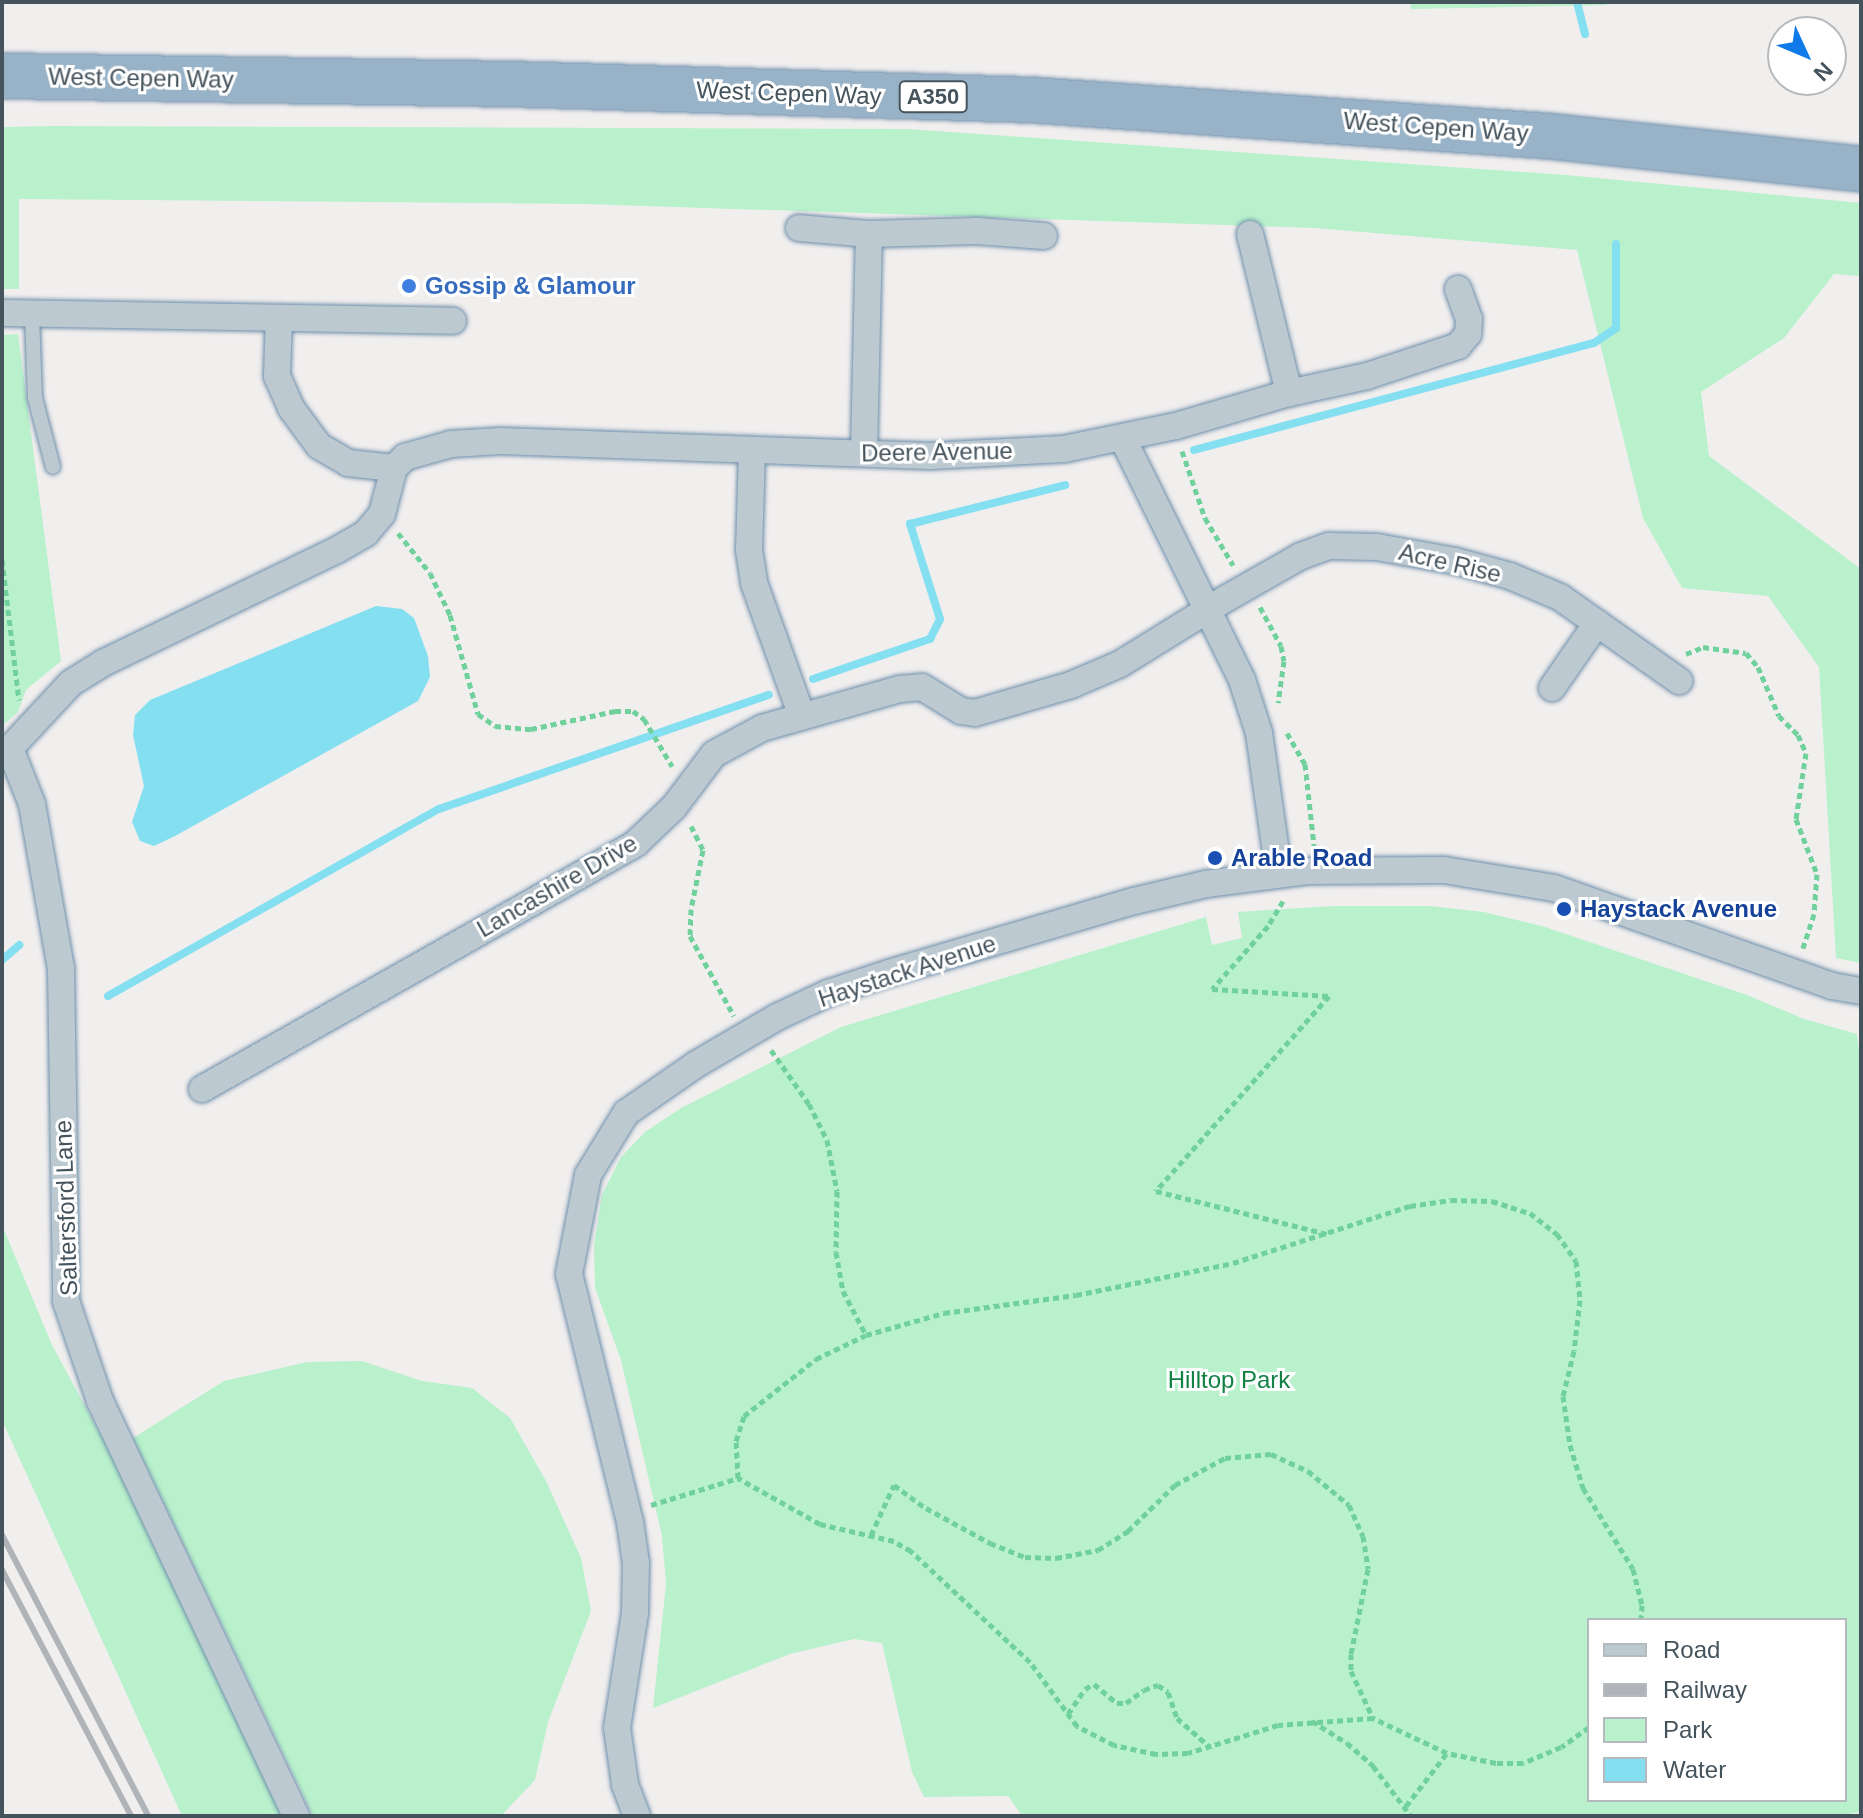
<!DOCTYPE html>
<html>
<head>
<meta charset="utf-8">
<style>
  body { margin:0 }
  #map { position:relative; width:1863px; height:1818px; overflow:hidden; background:#f1eeee; font-family:Arial,sans-serif }
  div>[style] { position:absolute }
  [style*='--x'] { left:calc(var(--x)*1px); top:calc(var(--y)*1px); width:calc(var(--w)*1px); rotate:calc(var(--a)*1deg) }
  .green>* { inset:0; background:#b9f1cc }
  .water>* { inset:0; background:#84dff0 }
  .stream>* { height:8px; margin:-4px; padding:0 4px; transform-origin:4px; border-radius:4px; background:#84dff0 }
  .path>* { height:5px; margin-top:-2.5px; transform-origin:0; background:repeating-linear-gradient(90deg,#70d19c 0 6px,transparent 0 10px) }
  .roads { filter:drop-shadow(0 0 2px #6e8fab) drop-shadow(0 0 2px #6e8fab) }
  .service>* { height:14px; margin:-7px; padding:0 7px; transform-origin:7px; border-radius:7px; background:#bdc9d1 }
  .minor>* { height:26px; margin:-13px; padding:0 13px; transform-origin:13px; border-radius:13px; background:#bdc9d1 }
  .trunk>* { height:44px; margin:-22px; padding:0 22px; transform-origin:22px; border-radius:22px; background:#98b2c7 }
  .rail>* { height:6px; margin:-3px; padding:0 3px; transform-origin:3px; border-radius:3px; background:#b0b4b9 }
  .dots>* { width:22px; height:22px; translate:-50% -50%; box-sizing:border-box; border:4px solid #fff; border-radius:50% }
  span { translate:-50% -50%; white-space:nowrap; text-align:center; line-height:1.15; -webkit-text-stroke:6px #fff; paint-order:stroke }
  .shield-label span { padding:2px 6px; background:#fff; border:2px solid; border-radius:6px; -webkit-text-stroke-width:0 }
  .shield-label { font-size:22px; color:#45535c; font-weight:700 }
  .street-label { font-size:24px; color:#45535c }
  .shop-label { font-size:24px; color:#366cbe; font-weight:700 }
  .left { translate:0 -50%; text-align:left }
  .transit-label { font-size:24px; color:#164399; font-weight:700 }
  .park-label { font-size:24px; color:#128144 }
  .frame { position:absolute; inset:0; border:4px solid #45535c; pointer-events:none }
  .legend { position:absolute; left:1587px; top:1618px; width:260px; height:184px; box-sizing:border-box; background:#fff; border:2px solid #b5babe; margin:0; padding:10px 14px; list-style:none; font-size:24px; color:#45535c }
  .legend li { display:flex; align-items:center; gap:16px; height:40px }
  .legend b { width:40px; border:2px solid #b5babe }
  .north { position:absolute; left:1767px; top:16px; width:80px; height:80px; box-sizing:border-box; background:#fff; border:2px solid #b5babe; border-radius:50%; rotate:134deg; font-size:22px; font-weight:700; line-height:32px; text-align:center; color:#45535c }
  .north::after { content:''; display:block; margin:auto; width:28px; height:36px; background:#107ae9; clip-path:polygon(50% 0,100% 100%,50% 72%,0 100%) }
</style>
</head>
<body>
<div id="map">
  <div class="green">
    <i style="clip-path:polygon(1410px 2px,1607px 2px,1607px 5px,1411px 9px)"></i>
    <i style="clip-path:polygon(54px 126px,908px 129px,1566px 175px,1861px 203px,1861px 276px,1834px 274px,1784px 338px,1701px 392px,1709px 456px,1861px 569px,1861px 963px,1836px 958px,1819px 667px,1768px 596px,1682px 588px,1643px 518px,1577px 250px,1315px 228px,585px 204px,19px 199px,19px 289px,2px 289px,2px 127px)"></i>
    <i style="clip-path:polygon(18px 334px,61px 661px,26px 690px,18px 712px,2px 726px,2px 335px)"></i>
    <i style="clip-path:polygon(evenodd,1333px 906px,1430px 906px,1484px 912px,1542px 926px,1747px 995px,1804px 1019px,1857px 1034px,1861px 1069px,1861px 1812px,1836px 1816px,1022px 1816px,1008px 1796px,924px 1797px,912px 1772px,882px 1643px,854px 1639px,790px 1654px,653px 1708px,666px 1584px,662px 1536px,621px 1360px,595px 1288px,594px 1245px,602px 1195px,621px 1157px,645px 1132px,681px 1108px,841px 1027px,1206px 917px,1212px 945px,1242px 938px,1238px 912px,1333px 906px,1845px 1620px,1845px 1800px,1589px 1800px,1589px 1620px,1845px 1620px)"></i>
    <i style="clip-path:polygon(2px 1225px,52px 1345px,110px 1452px,283px 1816px,182px 1816px,2px 1420px)"></i>
    <i style="clip-path:polygon(362px 1361px,422px 1381px,472px 1388px,510px 1418px,546px 1481px,581px 1558px,591px 1611px,548px 1722px,535px 1780px,501px 1816px,313px 1816px,133px 1438px,224px 1381px,307px 1362px)"></i>
  </div>
  <div class="water">
    <i style="clip-path:polygon(376px 606px,402px 609px,414px 618px,428px 656px,430px 677px,418px 701px,175px 836px,154px 846px,140px 841px,132px 822px,144px 786px,133px 735px,135px 715px,150px 700px)"></i>
  </div>
  <div class="stream">
    <i style="--x:1577;--y:2;--w:33;--a:76"></i>
    <i style="--x:1194;--y:450;--w:414;--a:-15"></i>
    <i style="--x:1594;--y:343;--w:27;--a:-34"></i>
    <i style="--x:1616;--y:328;--w:84;--a:-90"></i>
    <i style="--x:813;--y:679;--w:124;--a:-18.9"></i>
    <i style="--x:930;--y:639;--w:22;--a:-63"></i>
    <i style="--x:940;--y:619;--w:100;--a:-107.5"></i>
    <i style="--x:910;--y:524;--w:160;--a:-14.1"></i>
    <i style="--x:2;--y:960;--w:23;--a:-41"></i>
    <i style="--x:108;--y:996;--w:380;--a:-29.5"></i>
    <i style="--x:439;--y:809;--w:349;--a:-19.1"></i>
  </div>
  <div class="path">
    <i style="--x:1182;--y:451;--w:71;--a:71.1"></i>
    <i style="--x:1205;--y:518;--w:55;--a:59.2"></i>
    <i style="--x:398;--y:533;--w:51;--a:51.3"></i>
    <i style="--x:430;--y:573;--w:47;--a:64.5"></i>
    <i style="--x:450;--y:615;--w:103;--a:74.2"></i>
    <i style="--x:478;--y:714;--w:21;--a:35"></i>
    <i style="--x:495;--y:726;--w:36;--a:5"></i>
    <i style="--x:531;--y:729;--w:86;--a:-12.1"></i>
    <i style="--x:615;--y:711;--w:18;--a:0"></i>
    <i style="--x:633;--y:711;--w:14;--a:36"></i>
    <i style="--x:644;--y:719;--w:55;--a:59.2"></i>
    <i style="--x:2;--y:560;--w:141;--a:83.1"></i>
    <i style="--x:1260;--y:607;--w:44;--a:61.7"></i>
    <i style="--x:1281;--y:646;--w:15;--a:79"></i>
    <i style="--x:1284;--y:661;--w:42;--a:98.1"></i>
    <i style="--x:1686;--y:654;--w:18;--a:-22"></i>
    <i style="--x:1703;--y:647;--w:43;--a:7.9"></i>
    <i style="--x:1746;--y:653;--w:18;--a:49"></i>
    <i style="--x:1758;--y:667;--w:53;--a:66.8"></i>
    <i style="--x:1779;--y:716;--w:27;--a:45"></i>
    <i style="--x:1798;--y:735;--w:20;--a:66"></i>
    <i style="--x:1806;--y:753;--w:67;--a:98.6"></i>
    <i style="--x:1796;--y:819;--w:59;--a:69.1"></i>
    <i style="--x:1817;--y:874;--w:40;--a:94.3"></i>
    <i style="--x:1814;--y:914;--w:36;--a:108"></i>
    <i style="--x:1287;--y:733;--w:36;--a:60"></i>
    <i style="--x:1305;--y:764;--w:82;--a:83.7"></i>
    <i style="--x:691;--y:826;--w:27;--a:63"></i>
    <i style="--x:703;--y:850;--w:60;--a:101.5"></i>
    <i style="--x:691;--y:909;--w:27;--a:92"></i>
    <i style="--x:690;--y:936;--w:91;--a:61.2"></i>
    <i style="--x:1283;--y:901;--w:29;--a:121"></i>
    <i style="--x:1268;--y:926;--w:84;--a:131.6"></i>
    <i style="--x:1212;--y:989;--w:117;--a:3.4"></i>
    <i style="--x:1329;--y:996;--w:261;--a:131.6"></i>
    <i style="--x:1156;--y:1191;--w:176;--a:14.1"></i>
    <i style="--x:771;--y:1050;--w:66;--a:54.9"></i>
    <i style="--x:809;--y:1104;--w:40;--a:63.4"></i>
    <i style="--x:827;--y:1140;--w:52;--a:78.9"></i>
    <i style="--x:837;--y:1191;--w:61;--a:90.9"></i>
    <i style="--x:836;--y:1252;--w:40;--a:80"></i>
    <i style="--x:843;--y:1291;--w:50;--a:62.4"></i>
    <i style="--x:651;--y:1505;--w:91;--a:-17.2"></i>
    <i style="--x:871;--y:1535;--w:55;--a:-65.3"></i>
    <i style="--x:894;--y:1485;--w:39;--a:36"></i>
    <i style="--x:926;--y:1508;--w:73;--a:28.7"></i>
    <i style="--x:990;--y:1543;--w:38;--a:22"></i>
    <i style="--x:1025;--y:1557;--w:31;--a:2"></i>
    <i style="--x:1056;--y:1558;--w:43;--a:-10.8"></i>
    <i style="--x:1098;--y:1550;--w:36;--a:-32"></i>
    <i style="--x:1128;--y:1531;--w:66;--a:-44.4"></i>
    <i style="--x:1175;--y:1485;--w:57;--a:-28.4"></i>
    <i style="--x:1225;--y:1458;--w:46;--a:-5"></i>
    <i style="--x:1271;--y:1454;--w:41;--a:24.7"></i>
    <i style="--x:1308;--y:1471;--w:53;--a:39.7"></i>
    <i style="--x:1349;--y:1505;--w:34;--a:66"></i>
    <i style="--x:1363;--y:1536;--w:33;--a:81"></i>
    <i style="--x:1368;--y:1569;--w:87;--a:101.3"></i>
    <i style="--x:1351;--y:1654;--w:17;--a:90"></i>
    <i style="--x:1351;--y:1671;--w:52;--a:64.9"></i>
    <i style="--x:1068;--y:1714;--w:30;--a:-56"></i>
    <i style="--x:1085;--y:1689;--w:10;--a:-29"></i>
    <i style="--x:1094;--y:1684;--w:30;--a:40"></i>
    <i style="--x:1117;--y:1703;--w:9;--a:0"></i>
    <i style="--x:1126;--y:1703;--w:22;--a:-36"></i>
    <i style="--x:1144;--y:1690;--w:15;--a:-20"></i>
    <i style="--x:1158;--y:1685;--w:12;--a:35"></i>
    <i style="--x:1168;--y:1692;--w:28;--a:71"></i>
    <i style="--x:1177;--y:1718;--w:44;--a:41.3"></i>
    <i style="--x:1312;--y:1721;--w:41;--a:32.2"></i>
    <i style="--x:1347;--y:1743;--w:35;--a:41"></i>
    <i style="--x:1373;--y:1766;--w:63;--a:52.8"></i>
    <i style="--x:1589;--y:1727;--w:34;--a:144"></i>
    <i style="--x:1561;--y:1747;--w:41;--a:157.2"></i>
    <i style="--x:1523;--y:1763;--w:27;--a:180"></i>
    <i style="--x:1496;--y:1763;--w:50;--a:-168.5"></i>
    <i style="--x:1447;--y:1753;--w:82;--a:-154.7"></i>
    <i style="--x:1373;--y:1718;--w:95;--a:175.8"></i>
    <i style="--x:1278;--y:1725;--w:94;--a:162.7"></i>
    <i style="--x:1188;--y:1753;--w:32;--a:178"></i>
    <i style="--x:1156;--y:1754;--w:43;--a:-167.9"></i>
    <i style="--x:1114;--y:1745;--w:42;--a:-152.8"></i>
    <i style="--x:1077;--y:1726;--w:79;--a:-126.3"></i>
    <i style="--x:1030;--y:1662;--w:163;--a:-137"></i>
    <i style="--x:911;--y:1551;--w:20;--a:-150"></i>
    <i style="--x:894;--y:1541;--w:76;--a:-167.1"></i>
    <i style="--x:820;--y:1524;--w:94;--a:-150.7"></i>
    <i style="--x:738;--y:1478;--w:37;--a:-93"></i>
    <i style="--x:736;--y:1441;--w:26;--a:-72"></i>
    <i style="--x:744;--y:1416;--w:92;--a:-38.4"></i>
    <i style="--x:816;--y:1359;--w:55;--a:-25.6"></i>
    <i style="--x:866;--y:1335;--w:81;--a:-15.8"></i>
    <i style="--x:944;--y:1313;--w:133;--a:-7.8"></i>
    <i style="--x:1076;--y:1295;--w:160;--a:-11.5"></i>
    <i style="--x:1233;--y:1263;--w:186;--a:-17.9"></i>
    <i style="--x:1410;--y:1206;--w:41;--a:-8.3"></i>
    <i style="--x:1451;--y:1200;--w:41;--a:1.4"></i>
    <i style="--x:1492;--y:1201;--w:40;--a:18"></i>
    <i style="--x:1530;--y:1213;--w:34;--a:38"></i>
    <i style="--x:1557;--y:1234;--w:33;--a:55"></i>
    <i style="--x:1576;--y:1261;--w:39;--a:84"></i>
    <i style="--x:1580;--y:1300;--w:51;--a:96.7"></i>
    <i style="--x:1574;--y:1351;--w:46;--a:103.7"></i>
    <i style="--x:1563;--y:1396;--w:49;--a:81.9"></i>
    <i style="--x:1570;--y:1445;--w:45;--a:73.2"></i>
    <i style="--x:1583;--y:1488;--w:95;--a:58.3"></i>
    <i style="--x:1633;--y:1569;--w:37;--a:76"></i>
    <i style="--x:1642;--y:1605;--w:15;--a:94"></i>
    <i style="--x:1406;--y:1806;--w:67;--a:-52.3"></i>
  </div>
  <div class="roads">
    <div class="service">
      <i style="--x:32;--y:314;--w:84;--a:88"></i>
      <i style="--x:35;--y:398;--w:71;--a:75.4"></i>
    </div>
    <div class="minor">
      <i style="--x:799;--y:228;--w:70;--a:4.9"></i>
      <i style="--x:1250;--y:234;--w:164;--a:76.2"></i>
      <i style="--x:2;--y:313;--w:451;--a:1"></i>
      <i style="--x:279;--y:318;--w:58;--a:92"></i>
      <i style="--x:277;--y:376;--w:35;--a:66"></i>
      <i style="--x:291;--y:408;--w:47;--a:53.6"></i>
      <i style="--x:319;--y:446;--w:34;--a:30"></i>
      <i style="--x:348;--y:463;--w:46;--a:6.2"></i>
      <i style="--x:1123;--y:439;--w:269;--a:63.7"></i>
      <i style="--x:1242;--y:680;--w:56;--a:72.2"></i>
      <i style="--x:1259;--y:733;--w:141;--a:81.9"></i>
      <i style="--x:752;--y:450;--w:100;--a:91.7"></i>
      <i style="--x:749;--y:550;--w:33;--a:81"></i>
      <i style="--x:754;--y:583;--w:141;--a:70.2"></i>
      <i style="--x:864;--y:453;--w:219;--a:-88.7"></i>
      <i style="--x:869;--y:234;--w:108;--a:-1.6"></i>
      <i style="--x:977;--y:231;--w:67;--a:4.3"></i>
      <i style="--x:1552;--y:688;--w:79;--a:-55.3"></i>
      <i style="--x:11;--y:751;--w:57;--a:68.4"></i>
      <i style="--x:32;--y:804;--w:167;--a:80"></i>
      <i style="--x:61;--y:968;--w:333;--a:89.1"></i>
      <i style="--x:66;--y:1301;--w:106;--a:71.2"></i>
      <i style="--x:100;--y:1401;--w:459;--a:64.7"></i>
      <i style="--x:2;--y:757;--w:101;--a:-47"></i>
      <i style="--x:71;--y:683;--w:38;--a:-32"></i>
      <i style="--x:103;--y:663;--w:260;--a:-25.8"></i>
      <i style="--x:337;--y:550;--w:34;--a:-30"></i>
      <i style="--x:366;--y:533;--w:25;--a:-50"></i>
      <i style="--x:382;--y:514;--w:48;--a:-75.4"></i>
      <i style="--x:394;--y:468;--w:16;--a:-45"></i>
      <i style="--x:405;--y:457;--w:48;--a:-15.8"></i>
      <i style="--x:451;--y:444;--w:50;--a:-3.4"></i>
      <i style="--x:501;--y:441;--w:429;--a:2"></i>
      <i style="--x:930;--y:456;--w:134;--a:-3"></i>
      <i style="--x:1064;--y:449;--w:114;--a:-11.6"></i>
      <i style="--x:1176;--y:426;--w:118;--a:-16.3"></i>
      <i style="--x:1289;--y:393;--w:80;--a:-12.3"></i>
      <i style="--x:1367;--y:376;--w:96;--a:-18.2"></i>
      <i style="--x:1458;--y:346;--w:16;--a:-50"></i>
      <i style="--x:1468;--y:334;--w:15;--a:-86"></i>
      <i style="--x:1469;--y:319;--w:32;--a:-110"></i>
      <i style="--x:202;--y:1089;--w:499;--a:-29.5"></i>
      <i style="--x:636;--y:843;--w:52;--a:-43.5"></i>
      <i style="--x:674;--y:807;--w:66;--a:-53"></i>
      <i style="--x:714;--y:754;--w:55;--a:-28.4"></i>
      <i style="--x:762;--y:728;--w:143;--a:-15.8"></i>
      <i style="--x:900;--y:689;--w:22;--a:-5"></i>
      <i style="--x:922;--y:687;--w:46;--a:31.6"></i>
      <i style="--x:961;--y:711;--w:14;--a:8"></i>
      <i style="--x:975;--y:713;--w:100;--a:-16.3"></i>
      <i style="--x:1071;--y:685;--w:53;--a:-23.2"></i>
      <i style="--x:1120;--y:664;--w:126;--a:-31.7"></i>
      <i style="--x:1227;--y:598;--w:85;--a:-29.6"></i>
      <i style="--x:1301;--y:556;--w:30;--a:-20"></i>
      <i style="--x:1329;--y:546;--w:48;--a:1.2"></i>
      <i style="--x:1377;--y:547;--w:79;--a:10.2"></i>
      <i style="--x:1455;--y:561;--w:57;--a:15.3"></i>
      <i style="--x:1510;--y:576;--w:54;--a:22.8"></i>
      <i style="--x:1560;--y:597;--w:146;--a:35.2"></i>
      <i style="--x:637;--y:1816;--w:34;--a:-111"></i>
      <i style="--x:625;--y:1784;--w:57;--a:-98.1"></i>
      <i style="--x:617;--y:1728;--w:116;--a:-81.1"></i>
      <i style="--x:635;--y:1613;--w:50;--a:-88.9"></i>
      <i style="--x:636;--y:1563;--w:41;--a:-98.3"></i>
      <i style="--x:630;--y:1522;--w:255;--a:-103.8"></i>
      <i style="--x:569;--y:1274;--w:101;--a:-79.1"></i>
      <i style="--x:588;--y:1175;--w:73;--a:-58.5"></i>
      <i style="--x:626;--y:1113;--w:84;--a:-34.8"></i>
      <i style="--x:695;--y:1065;--w:95;--a:-30.3"></i>
      <i style="--x:777;--y:1017;--w:56;--a:-25.2"></i>
      <i style="--x:828;--y:993;--w:64;--a:-18.2"></i>
      <i style="--x:889;--y:973;--w:255;--a:-16.4"></i>
      <i style="--x:1134;--y:901;--w:74;--a:-13.3"></i>
      <i style="--x:1206;--y:884;--w:102;--a:-7.3"></i>
      <i style="--x:1307;--y:871;--w:137;--a:-0.4"></i>
      <i style="--x:1444;--y:870;--w:111;--a:9.3"></i>
      <i style="--x:1554;--y:888;--w:295;--a:19.4"></i>
      <i style="--x:1832;--y:986;--w:29;--a:10"></i>
    </div>
    <div class="trunk">
      <i style="--x:2;--y:76;--w:507;--a:0.9"></i>
      <i style="--x:509;--y:84;--w:523;--a:1.75"></i>
      <i style="--x:1032;--y:100;--w:516;--a:4"></i>
      <i style="--x:1547;--y:136;--w:316;--a:6"></i>
    </div>
  </div>
  <div class="rail">
    <i style="--x:2;--y:1535;--w:317;--a:62.5"></i>
    <i style="--x:2;--y:1570;--w:278;--a:62.3"></i>
  </div>
  <div class="dots">
    <i style="left:409px;top:286px;background:#3f7fe0"></i>
    <i style="left:1215px;top:858px;background:#1a4fb4"></i>
    <i style="left:1564px;top:909px;background:#1a4fb4"></i>
  </div>
  <div class="shield-label">
    <span style="left:933px;top:97px">A350</span>
  </div>
  <div class="street-label">
    <span style="left:141px;top:78px;rotate:1deg">West Cepen Way</span>
    <span style="left:789px;top:93px;rotate:2deg">West Cepen Way</span>
    <span style="left:1436px;top:127px;rotate:4deg">West Cepen Way</span>
    <span style="left:937px;top:452px;rotate:-1deg">Deere Avenue</span>
    <span style="left:1450px;top:563px;rotate:13deg">Acre Rise</span>
    <span style="left:557px;top:886px;rotate:-30deg">Lancashire Drive</span>
    <span style="left:907px;top:971px;rotate:-18deg">Haystack Avenue</span>
    <span style="left:66px;top:1208px;rotate:-92deg">Saltersford Lane</span>
  </div>
  <div class="shop-label">
    <span class="left" style="left:425px;top:286px">Gossip &amp; Glamour</span>
  </div>
  <div class="transit-label">
    <span class="left" style="left:1231px;top:858px">Arable Road</span>
    <span class="left" style="left:1580px;top:909px">Haystack Avenue</span>
  </div>
  <div class="park-label">
    <span style="left:1229px;top:1380px">Hilltop Park</span>
  </div>
  <div class="frame"></div>
  <ul class="legend">
  <li><b style="height:10px;background:#bdc9d1"></b>Road</li>
  <li><b style="height:10px;background:#b0b4b9"></b>Railway</li>
  <li><b style="height:22px;background:#b9f1cc"></b>Park</li>
  <li><b style="height:22px;background:#84dff0"></b>Water</li>
  </ul>
  <div class="north">N</div>
</div>
</body>
</html>
